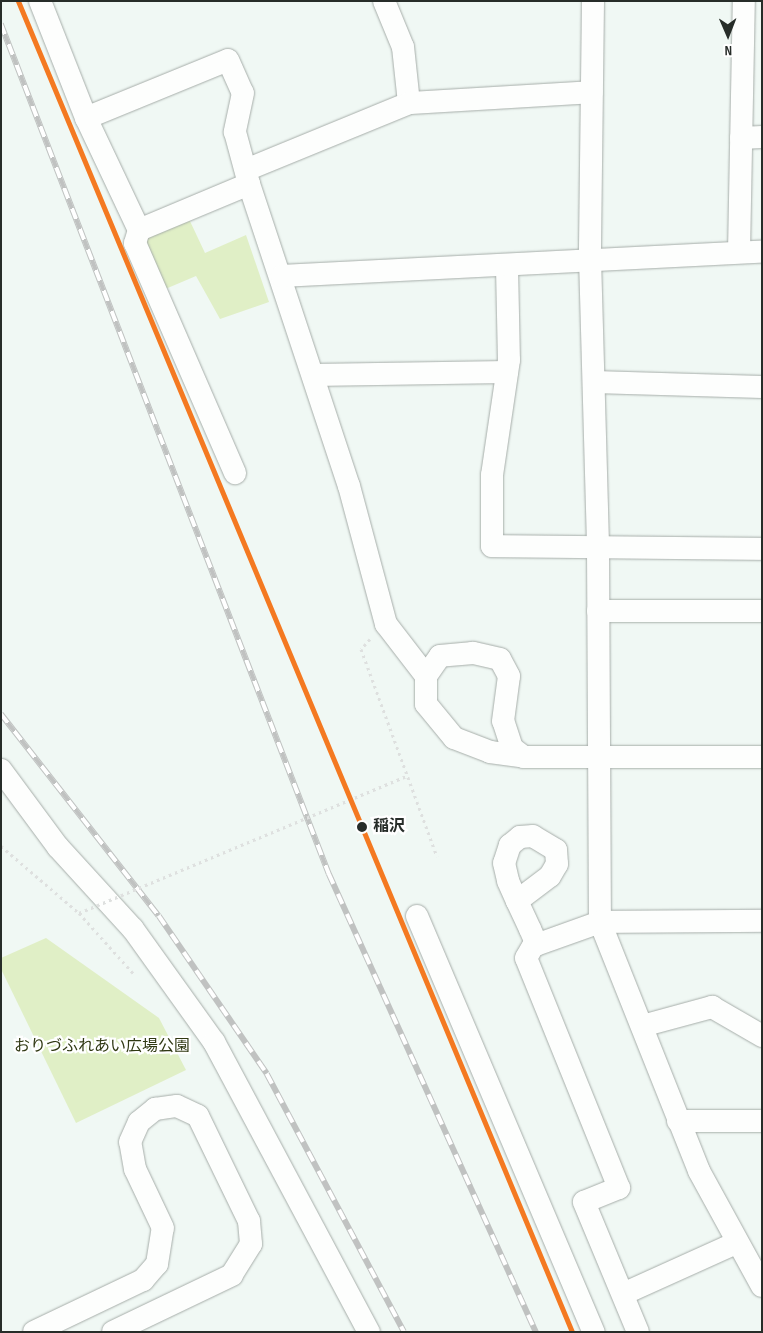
<!DOCTYPE html>
<html>
<head>
<meta charset="utf-8">
<style>
  body { margin:0 }
  #map { position:relative; width:763px; height:1333px; overflow:hidden; background:#f0f8f4; font-family:"Sofia Sans Condensed","Noto Sans JP",sans-serif }
  div>[style] { position:absolute }
  [style*='--x'] { left:calc(var(--x)*1px); top:calc(var(--y)*1px); width:calc(var(--w)*1px); rotate:calc(var(--a)*1deg) }
  .green>* { inset:0; background:#e0efc6 }
  .path>* { height:3px; margin-top:-1.5px; transform-origin:0; background:repeating-linear-gradient(90deg,#dee0df 0 2.5px,transparent 0 6.5px) }
  .roads { filter:drop-shadow(0 0 1px #a6ada9) drop-shadow(0 0 1px #a6ada9) }
  .minor>* { height:22px; margin:-11px; padding:0 11px; transform-origin:11px; border-radius:11px; background:#fdfefd }
  .rail>* { height:5.5px; margin-top:-2.75px; transform-origin:0; background:repeating-linear-gradient(90deg,#fff 0 11px,#c0c2c1 0 22px); box-sizing:border-box; border-block:1px solid #c0c2c1 }
  .path-bridge>* { height:3px; margin-top:-1.5px; transform-origin:0; background:repeating-linear-gradient(90deg,#dee0df 0 2.5px,transparent 0 6.5px) }
  .rail-1>* { height:5px; margin:-2.5px; padding:0 2.5px; transform-origin:2.5px; border-radius:2.5px; background:#f47921 }
  .dots>* { width:14px; height:14px; translate:-50% -50%; box-sizing:border-box; border:2px solid #fff; border-radius:50% }
  span { translate:-50% -50%; white-space:nowrap; text-align:center; line-height:1.15; -webkit-text-stroke:4.5px #fff; paint-order:stroke }
  .stop-label { font-size:16px; color:#272d29; font-weight:700 }
  .left { translate:0 -50%; text-align:left }
  .park-label { font-size:16px; color:#303913 }
  .frame { position:absolute; inset:0; border:2px solid #272d29; pointer-events:none }
  .north { position:absolute; left:703px; top:10px; width:50px; height:50px; -webkit-text-stroke:4px #fff; paint-order:stroke; rotate:179deg; font-size:14px; font-weight:700; line-height:20px; text-align:center; color:#272d29 }
  .north::after { content:''; display:block; margin:auto; width:18px; height:22px; background:#272d29; clip-path:polygon(50% 0,100% 100%,50% 72%,0 100%) }
</style>
</head>
<body>
<div id="map">
  <div class="green">
    <i style="clip-path:polygon(189px 219px,205px 253px,246px 235px,269px 302px,220px 319px,196px 276px,163px 290px,141px 240px)"></i>
    <i style="clip-path:polygon(46px 938px,159px 1018px,186px 1070px,76px 1123px,1px 969px,1px 958px)"></i>
  </div>
  <div class="path">
    <i style="--x:370;--y:639;--w:13;--a:132"></i>
    <i style="--x:361;--y:649;--w:221;--a:69.9"></i>
    <i style="--x:1;--y:846;--w:103;--a:40.7"></i>
    <i style="--x:79;--y:913;--w:81;--a:48"></i>
  </div>
  <div class="roads">
    <div class="minor">
      <i style="--x:40;--y:1;--w:126;--a:68.5"></i>
      <i style="--x:384;--y:1;--w:50;--a:67.6"></i>
      <i style="--x:403;--y:47;--w:56;--a:83.9"></i>
      <i style="--x:593;--y:1;--w:257;--a:90.7"></i>
      <i style="--x:590;--y:258;--w:290;--a:88.4"></i>
      <i style="--x:598;--y:548;--w:374;--a:89.7"></i>
      <i style="--x:600;--y:922;--w:268;--a:68.3"></i>
      <i style="--x:699;--y:1171;--w:131;--a:61.3"></i>
      <i style="--x:741;--y:138;--w:21;--a:-3"></i>
      <i style="--x:246;--y:170;--w:176;--a:-22.3"></i>
      <i style="--x:409;--y:103;--w:183;--a:-3.4"></i>
      <i style="--x:249;--y:184;--w:119;--a:157.3"></i>
      <i style="--x:139;--y:230;--w:124;--a:-115.3"></i>
      <i style="--x:86;--y:118;--w:153;--a:-22.2"></i>
      <i style="--x:228;--y:60;--w:36;--a:66"></i>
      <i style="--x:243;--y:93;--w:40;--a:102"></i>
      <i style="--x:235;--y:132;--w:54;--a:74.9"></i>
      <i style="--x:249;--y:184;--w:318;--a:71.7"></i>
      <i style="--x:349;--y:486;--w:143;--a:75"></i>
      <i style="--x:386;--y:624;--w:66;--a:52.4"></i>
      <i style="--x:139;--y:230;--w:14;--a:107"></i>
      <i style="--x:135;--y:243;--w:251;--a:66.5"></i>
      <i style="--x:739;--y:252;--w:251;--a:-88.9"></i>
      <i style="--x:507;--y:267;--w:93;--a:88.8"></i>
      <i style="--x:509;--y:360;--w:116;--a:98.4"></i>
      <i style="--x:492;--y:475;--w:71;--a:90"></i>
      <i style="--x:492;--y:546;--w:270;--a:0.6"></i>
      <i style="--x:282;--y:276;--w:481;--a:-2.9"></i>
      <i style="--x:313;--y:375;--w:194;--a:-0.9"></i>
      <i style="--x:594;--y:382;--w:168;--a:1.7"></i>
      <i style="--x:598;--y:611;--w:164;--a:0"></i>
      <i style="--x:524;--y:757;--w:15;--a:-143"></i>
      <i style="--x:512;--y:748;--w:28;--a:-108"></i>
      <i style="--x:503;--y:721;--w:45;--a:-82.4"></i>
      <i style="--x:509;--y:676;--w:19;--a:-118"></i>
      <i style="--x:500;--y:659;--w:28;--a:-167"></i>
      <i style="--x:473;--y:653;--w:33;--a:175"></i>
      <i style="--x:440;--y:656;--w:24;--a:125"></i>
      <i style="--x:426;--y:676;--w:28;--a:90"></i>
      <i style="--x:426;--y:704;--w:44;--a:50.5"></i>
      <i style="--x:454;--y:738;--w:39;--a:21"></i>
      <i style="--x:490;--y:752;--w:34;--a:8"></i>
      <i style="--x:524;--y:757;--w:238;--a:0"></i>
      <i style="--x:1;--y:770;--w:96;--a:53.5"></i>
      <i style="--x:58;--y:847;--w:111;--a:47.6"></i>
      <i style="--x:133;--y:929;--w:139;--a:54.4"></i>
      <i style="--x:214;--y:1042;--w:329;--a:61.9"></i>
      <i style="--x:517;--y:901;--w:41;--a:-37.1"></i>
      <i style="--x:550;--y:876;--w:14;--a:-60"></i>
      <i style="--x:557;--y:864;--w:14;--a:-94"></i>
      <i style="--x:556;--y:850;--w:27;--a:-149"></i>
      <i style="--x:533;--y:836;--w:13;--a:176"></i>
      <i style="--x:520;--y:837;--w:13;--a:141"></i>
      <i style="--x:510;--y:845;--w:19;--a:108"></i>
      <i style="--x:504;--y:863;--w:18;--a:77"></i>
      <i style="--x:508;--y:881;--w:22;--a:66"></i>
      <i style="--x:517;--y:901;--w:31;--a:65"></i>
      <i style="--x:530;--y:929;--w:17;--a:66"></i>
      <i style="--x:417;--y:916;--w:452;--a:67"></i>
      <i style="--x:642;--y:1026;--w:73;--a:-15.2"></i>
      <i style="--x:712;--y:1007;--w:58;--a:30.1"></i>
      <i style="--x:678;--y:1121;--w:84;--a:0"></i>
      <i style="--x:623;--y:1294;--w:124;--a:-24.3"></i>
      <i style="--x:34;--y:1332;--w:121;--a:-25.5"></i>
      <i style="--x:143;--y:1280;--w:21;--a:-49"></i>
      <i style="--x:157;--y:1264;--w:36;--a:-81"></i>
      <i style="--x:163;--y:1228;--w:65;--a:-115.4"></i>
      <i style="--x:135;--y:1169;--w:27;--a:-100"></i>
      <i style="--x:130;--y:1142;--w:22;--a:-66"></i>
      <i style="--x:139;--y:1122;--w:21;--a:-39"></i>
      <i style="--x:155;--y:1109;--w:22;--a:-8"></i>
      <i style="--x:177;--y:1106;--w:23;--a:25"></i>
      <i style="--x:198;--y:1116;--w:117;--a:64.1"></i>
      <i style="--x:249;--y:1221;--w:23;--a:85"></i>
      <i style="--x:251;--y:1244;--w:36;--a:122"></i>
      <i style="--x:232;--y:1275;--w:132;--a:154.4"></i>
      <i style="--x:638;--y:1332;--w:141;--a:-112.6"></i>
      <i style="--x:584;--y:1202;--w:38;--a:-22"></i>
      <i style="--x:619;--y:1188;--w:248;--a:-112"></i>
      <i style="--x:526;--y:958;--w:14;--a:-60"></i>
      <i style="--x:533;--y:946;--w:71;--a:-19.7"></i>
      <i style="--x:600;--y:922;--w:162;--a:-0.4"></i>
    </div>
  </div>
  <div class="rail">
    <i style="--x:1;--y:24;--w:911;--a:68.9"></i>
    <i style="--x:329;--y:874;--w:503;--a:65.68"></i>
    <i style="--x:1;--y:714;--w:256;--a:52"></i>
    <i style="--x:159;--y:916;--w:191;--a:55.6"></i>
    <i style="--x:267;--y:1074;--w:292;--a:62"></i>
  </div>
  <div class="path-bridge">
    <i style="--x:79;--y:913;--w:355;--a:-22.7"></i>
  </div>
  <div class="rail-1">
    <i style="--x:18;--y:1;--w:1442;--a:67.4"></i>
  </div>
  <div class="dots">
    <i style="left:362px;top:827px;background:#272d29"></i>
  </div>
  <div class="stop-label">
    <span class="left" style="left:373px;top:827px">稲沢</span>
  </div>
  <div class="park-label">
    <span style="left:102px;top:1047px">おりづふれあい広場公園</span>
  </div>
  <div class="frame"></div>
  <div class="north">N</div>
</div>
</body>
</html>
